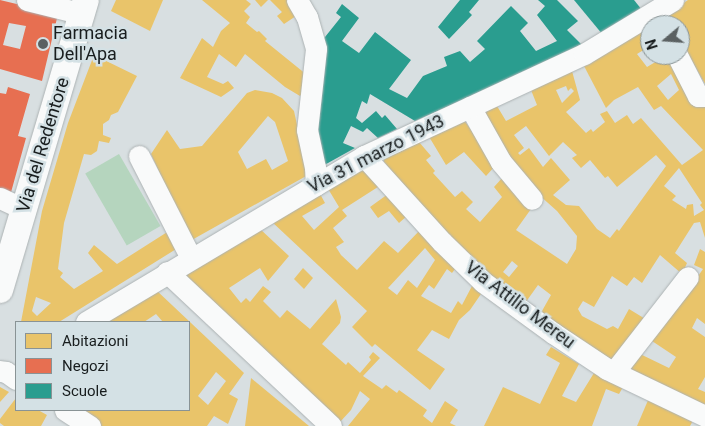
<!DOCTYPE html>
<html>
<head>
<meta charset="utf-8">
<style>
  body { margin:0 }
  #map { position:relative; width:705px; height:426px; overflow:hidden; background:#d8dfe1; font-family:Roboto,sans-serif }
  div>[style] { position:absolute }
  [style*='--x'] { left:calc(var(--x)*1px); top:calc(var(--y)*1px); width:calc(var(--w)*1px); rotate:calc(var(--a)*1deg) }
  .green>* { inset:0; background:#b5d5be; transform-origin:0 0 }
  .homes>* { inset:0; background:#e9c46a }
  .shops>* { inset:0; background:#e76f51 }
  .schools>* { inset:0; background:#2a9d8f }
  .roads { filter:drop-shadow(0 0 1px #acb2b3) drop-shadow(0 0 1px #acb2b3) }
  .minor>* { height:21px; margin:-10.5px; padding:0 10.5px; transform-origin:10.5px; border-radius:10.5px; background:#f9fafa }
  .tertiary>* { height:26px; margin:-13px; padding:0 13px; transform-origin:13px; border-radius:13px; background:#f9fafa }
  .dots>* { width:14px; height:14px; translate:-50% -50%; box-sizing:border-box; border:2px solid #d4e1e5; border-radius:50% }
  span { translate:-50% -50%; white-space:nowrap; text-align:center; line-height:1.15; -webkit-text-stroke:5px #d4e1e5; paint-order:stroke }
  .poi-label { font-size:18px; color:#181d1e }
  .left { translate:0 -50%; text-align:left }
  .street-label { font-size:18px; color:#181d1e }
  .legend { position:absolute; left:15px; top:321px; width:175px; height:90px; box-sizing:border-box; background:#d4e1e5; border:1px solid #899395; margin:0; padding:6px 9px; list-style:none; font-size:15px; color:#181d1e }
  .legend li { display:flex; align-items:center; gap:10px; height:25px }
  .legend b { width:25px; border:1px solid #899395 }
  .north { position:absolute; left:640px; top:15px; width:50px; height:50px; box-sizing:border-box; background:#d4e1e5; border:1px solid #899395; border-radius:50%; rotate:252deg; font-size:14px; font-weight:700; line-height:20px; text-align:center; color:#181d1e }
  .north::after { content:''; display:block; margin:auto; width:18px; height:22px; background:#5b6162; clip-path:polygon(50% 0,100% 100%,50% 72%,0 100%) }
</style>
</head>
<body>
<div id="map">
  <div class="green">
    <i style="left:119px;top:154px;width:83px;height:39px;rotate:60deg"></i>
  </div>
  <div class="homes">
    <i style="clip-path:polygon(116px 0,163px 0,150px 31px,111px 11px)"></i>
    <i style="clip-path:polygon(202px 0,246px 0,251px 4px,244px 11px,250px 17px,246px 23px,257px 32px,259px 31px,267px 39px,265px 41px,307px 75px,302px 94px,300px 96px,285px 87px,245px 54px,236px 67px,219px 54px,207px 77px,223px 84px,228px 81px,234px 88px,221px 97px,180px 78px,202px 38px,213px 47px,221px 31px,230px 23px)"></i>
    <i style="clip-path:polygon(255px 0,268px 0,261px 7px)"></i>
    <i style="clip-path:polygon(270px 0,292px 0,299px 14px,284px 24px,277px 16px,282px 12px)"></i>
    <i style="clip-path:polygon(688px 0,705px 0,705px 84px,680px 40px,680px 25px,671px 25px,666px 15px)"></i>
    <i style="clip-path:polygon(evenodd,650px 26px,650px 46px,637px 54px,647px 67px,667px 55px,705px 104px,705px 238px,700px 222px,694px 223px,675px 253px,687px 263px,682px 274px,660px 255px,642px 283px,634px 277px,627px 286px,612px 276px,594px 307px,583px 301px,578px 309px,582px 316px,607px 329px,613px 326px,618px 329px,629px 309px,647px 320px,616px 361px,585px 347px,538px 318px,551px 295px,538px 285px,523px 306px,463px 255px,384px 162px,384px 155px,419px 142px,431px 156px,426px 160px,435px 171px,433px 173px,455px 197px,462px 191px,473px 202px,466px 209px,480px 222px,502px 197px,494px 187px,503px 177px,531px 209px,516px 230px,567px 264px,576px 249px,577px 236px,557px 211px,529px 186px,481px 114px,497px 106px,506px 121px,537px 105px,531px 90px,572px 71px,580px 100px,566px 112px,586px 133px,591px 129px,593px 132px,605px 122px,600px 114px,607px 111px,615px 123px,627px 115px,633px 124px,641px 118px,682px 165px,703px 150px,661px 106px,654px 110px,638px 87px,614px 100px,606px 108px,584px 66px,650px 26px,671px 74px,679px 90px,668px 100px,657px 86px,671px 74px,650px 26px,566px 86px,568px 91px,571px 88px,574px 91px,562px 103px,556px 90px,566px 86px,650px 26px,526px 126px,549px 156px,563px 142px,577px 155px,572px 158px,581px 168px,590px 160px,605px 178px,608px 176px,617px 187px,656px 155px,666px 166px,619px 231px,617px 229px,610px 238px,597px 229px,579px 206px,566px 205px,553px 195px,570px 180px,551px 158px,543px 167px,529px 148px,520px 155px,518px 153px,524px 148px,514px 135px,526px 126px,650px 26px,679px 168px,702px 203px,700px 205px,704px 210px,694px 216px,693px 204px,687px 205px,686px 209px,672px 200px,676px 196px,664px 186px,679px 168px,650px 26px,512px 261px,518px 266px,509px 277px,503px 272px,512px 261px)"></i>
    <i style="clip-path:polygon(evenodd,94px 55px,137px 76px,118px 112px,111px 115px,109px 120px,103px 124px,103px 135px,111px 138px,109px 143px,99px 141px,97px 151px,91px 155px,84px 154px,64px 223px,58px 269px,63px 273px,60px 277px,74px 289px,103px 271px,88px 253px,94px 245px,117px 264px,172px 229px,181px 246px,59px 322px,21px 322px,42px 211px,68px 123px,94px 55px,36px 297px,51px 303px,37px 316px,32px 311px,36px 297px)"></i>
    <i style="clip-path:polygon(evenodd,255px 90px,272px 93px,282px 98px,294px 111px,308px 175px,190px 241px,151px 154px,167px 130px,180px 149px,202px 146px,247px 93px,255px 90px,268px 116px,275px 122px,288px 161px,272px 170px,266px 159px,247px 169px,238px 152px,268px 116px)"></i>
    <i style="clip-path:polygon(464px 120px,496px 165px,486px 176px,464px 152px,446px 165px,428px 135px)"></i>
    <i style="clip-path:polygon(evenodd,363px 165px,381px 185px,342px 210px,347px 216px,333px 228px,344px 242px,336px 247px,341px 255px,357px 270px,384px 241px,398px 253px,420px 230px,455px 269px,452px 273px,447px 269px,434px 289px,429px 285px,421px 296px,451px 313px,458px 301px,462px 305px,472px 286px,481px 294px,470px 310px,459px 320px,449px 339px,432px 330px,417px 350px,445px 369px,430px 390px,375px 344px,372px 347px,352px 327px,367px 311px,271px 221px,319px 192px,325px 203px,302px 216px,314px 230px,339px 207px,327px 187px,363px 165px,425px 248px,435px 260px,417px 288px,408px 280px,397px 295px,388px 288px,425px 248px)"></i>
    <i style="clip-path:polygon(388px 194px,407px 216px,399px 223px,389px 211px,378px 218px,370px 207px)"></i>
    <i style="clip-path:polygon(259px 228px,289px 256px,268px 281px,260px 268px,229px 288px,241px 303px,246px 298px,250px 302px,263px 286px,271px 292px,263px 301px,280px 318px,287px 310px,310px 329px,336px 299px,341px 317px,340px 323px,322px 344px,346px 365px,348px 362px,360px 373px,371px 360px,369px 357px,373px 352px,380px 358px,363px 376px,382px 389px,386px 385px,397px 393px,399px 390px,427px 410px,423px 416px,432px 423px,445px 401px,458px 410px,450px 423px,456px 426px,348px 426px,370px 399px,360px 391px,351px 410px,340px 422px,215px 312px,186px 275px)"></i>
    <i style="clip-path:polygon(700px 249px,705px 252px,705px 324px,697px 318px,692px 328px,705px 337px,705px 377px,698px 389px,705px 392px,705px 407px,625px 372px,638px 353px,669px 368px,676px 357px,649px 339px,678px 305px,703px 269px,694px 265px)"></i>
    <i style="clip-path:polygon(303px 268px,313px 278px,304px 289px,294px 279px)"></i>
    <i style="clip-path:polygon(evenodd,155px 289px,244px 373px,229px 394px,238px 399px,228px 424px,214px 416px,207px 426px,102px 426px,74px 410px,189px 410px,189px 322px,163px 322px,156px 314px,144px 322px,107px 322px,155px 289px,216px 372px,226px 381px,208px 405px,198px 396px,216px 372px)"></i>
    <i style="clip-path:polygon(551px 347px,579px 364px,562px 396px,576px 402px,594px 373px,623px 387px,619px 394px,606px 389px,592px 426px,484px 426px,503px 387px,540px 404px,560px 363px,546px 355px)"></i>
    <i style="clip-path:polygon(251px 378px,309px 426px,245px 426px)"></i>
    <i style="clip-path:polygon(0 387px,9px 392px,0 402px)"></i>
    <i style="clip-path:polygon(16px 398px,16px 410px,38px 410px,47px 415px,41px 426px,4px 426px,0 423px,0 419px)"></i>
    <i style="clip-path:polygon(649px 398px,694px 419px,690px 426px,637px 426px)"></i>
  </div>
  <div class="shops">
    <i style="clip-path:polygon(evenodd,0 0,58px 14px,42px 81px,0 69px,0 0,9px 23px,26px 26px,20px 49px,3px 45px,9px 23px)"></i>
    <i style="clip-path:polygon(8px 87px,30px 94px,18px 136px,26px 138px,10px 196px,0 192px,0 93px,6px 94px)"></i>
  </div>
  <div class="schools">
    <i style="clip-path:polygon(460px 0,479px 0,469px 12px,472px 15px,449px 39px,438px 27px)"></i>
    <i style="clip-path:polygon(538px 0,557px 0,578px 21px,567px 30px,584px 47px,415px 121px,370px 94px,367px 104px,362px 101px,356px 118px,362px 123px,376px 111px,382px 118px,385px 115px,397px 129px,378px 138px,367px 128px,363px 132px,351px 126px,343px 143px,355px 148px,319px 168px,314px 150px,321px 42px,341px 17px,336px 13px,342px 4px,359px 18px,342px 41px,359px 53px,375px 32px,411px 60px,389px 89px,407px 98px,423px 76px,447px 66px,444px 57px,460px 51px,470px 62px,485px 49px,477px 41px,511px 6px,528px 23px,520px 31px,536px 51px,557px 41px,537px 15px,545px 6px)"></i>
    <i style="clip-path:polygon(574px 0,634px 0,642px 10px,603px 35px)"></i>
  </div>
  <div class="roads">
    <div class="minor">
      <i style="--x:27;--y:0;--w:58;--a:14"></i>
      <i style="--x:297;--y:0;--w:20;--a:60"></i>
      <i style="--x:307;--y:17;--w:33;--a:74"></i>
      <i style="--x:316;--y:49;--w:81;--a:96.3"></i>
      <i style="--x:307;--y:130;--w:38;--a:78"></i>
      <i style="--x:315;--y:167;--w:18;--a:87"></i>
      <i style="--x:677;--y:55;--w:46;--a:62.9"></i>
      <i style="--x:698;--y:96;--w:7;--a:0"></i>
      <i style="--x:470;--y:107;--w:63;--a:60.6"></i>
      <i style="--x:501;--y:162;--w:48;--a:50"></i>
      <i style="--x:139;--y:156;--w:114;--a:63"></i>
      <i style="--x:364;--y:156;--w:116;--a:47.8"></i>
      <i style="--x:442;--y:242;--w:57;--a:44.3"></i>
      <i style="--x:483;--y:282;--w:87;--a:36.1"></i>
      <i style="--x:553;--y:333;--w:65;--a:33.7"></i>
      <i style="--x:607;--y:369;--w:109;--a:25.6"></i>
      <i style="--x:0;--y:198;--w:26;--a:25"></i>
      <i style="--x:167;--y:272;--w:225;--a:43.2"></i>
      <i style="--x:86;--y:322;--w:324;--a:-30.8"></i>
      <i style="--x:364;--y:156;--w:242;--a:-24.9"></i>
      <i style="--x:584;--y:54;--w:104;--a:-31.2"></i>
      <i style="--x:0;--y:371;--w:6;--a:9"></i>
      <i style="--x:6;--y:372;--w:12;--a:35"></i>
      <i style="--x:614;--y:372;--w:120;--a:-52.1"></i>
      <i style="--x:65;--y:410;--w:30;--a:33"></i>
    </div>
    <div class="tertiary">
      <i style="--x:0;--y:290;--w:302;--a:-73.5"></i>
    </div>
  </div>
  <div class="dots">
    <i style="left:43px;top:44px;background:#5b6162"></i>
  </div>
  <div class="poi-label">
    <span class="left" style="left:53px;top:44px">Farmacia<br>Dell'Apa</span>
  </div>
  <div class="street-label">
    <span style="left:43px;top:145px;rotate:-73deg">Via del Redentore</span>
    <span style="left:376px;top:154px;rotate:-27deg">Via 31 marzo 1943</span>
    <span style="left:520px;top:305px;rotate:37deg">Via Attilio Mereu</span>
  </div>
  <ul class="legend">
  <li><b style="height:14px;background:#e9c46a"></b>Abitazioni</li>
  <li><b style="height:14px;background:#e76f51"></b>Negozi</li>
  <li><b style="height:14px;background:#2a9d8f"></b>Scuole</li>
  </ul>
  <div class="north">N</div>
</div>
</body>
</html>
